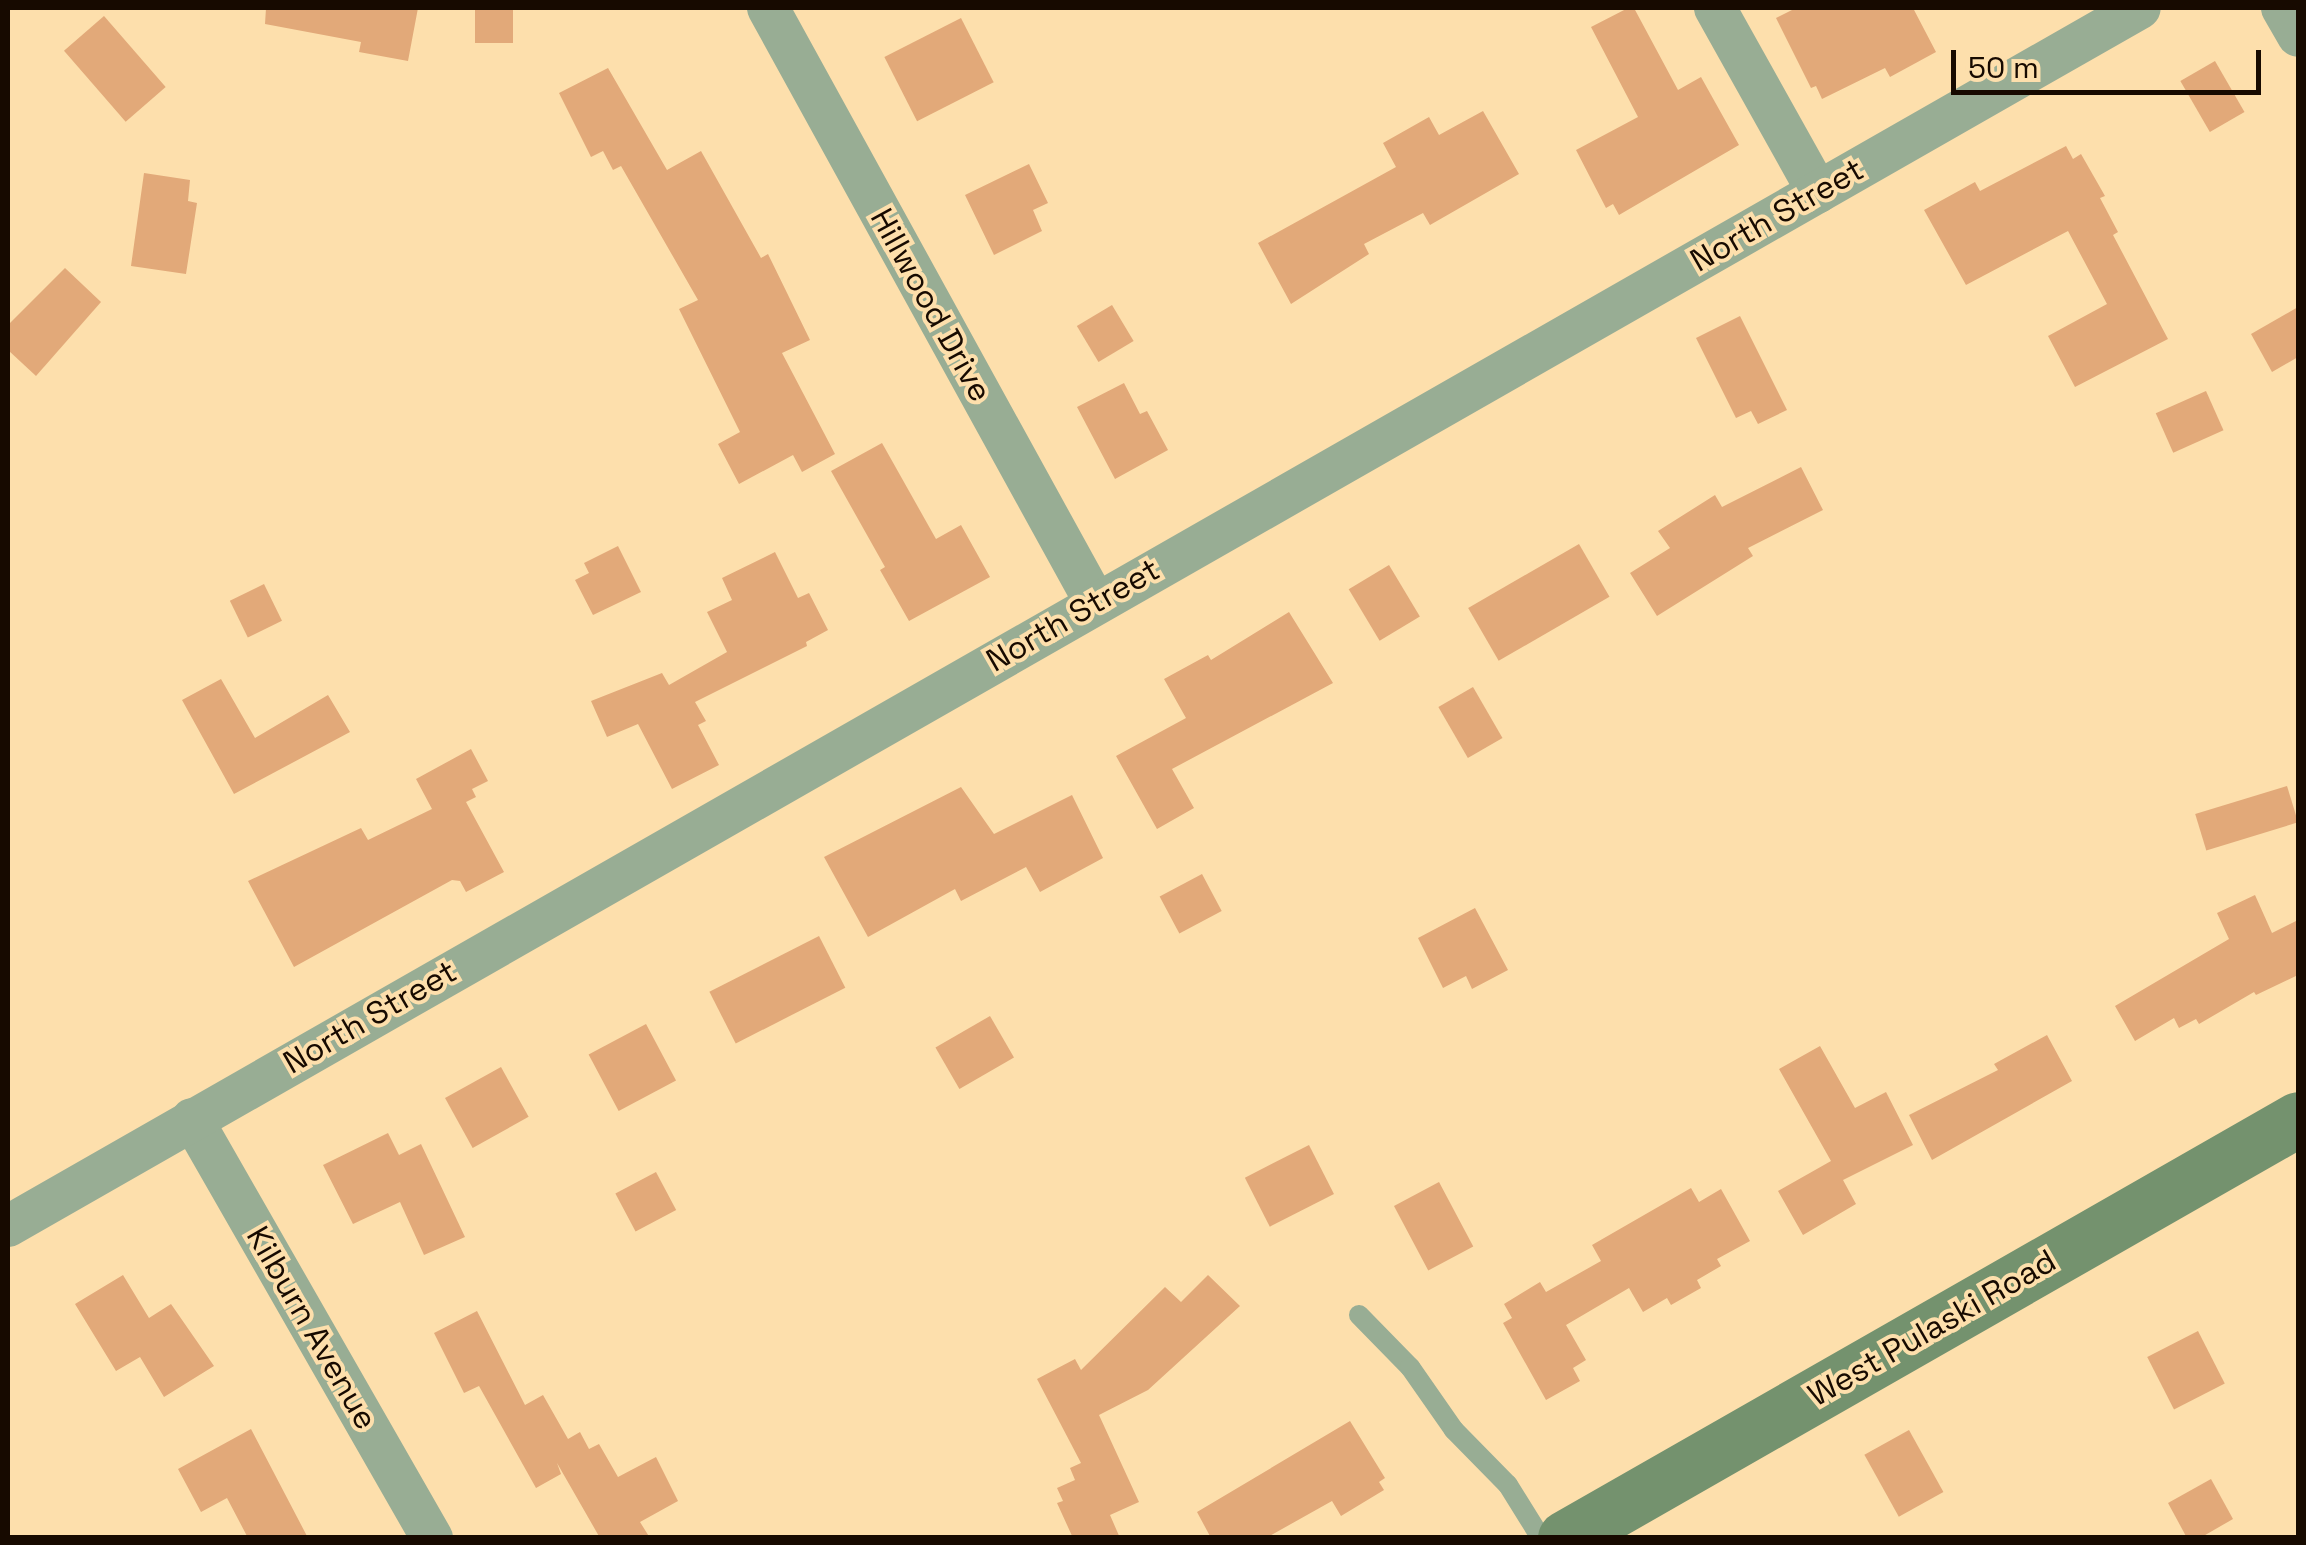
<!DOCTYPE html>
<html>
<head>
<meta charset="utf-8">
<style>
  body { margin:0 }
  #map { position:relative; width:2306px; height:1545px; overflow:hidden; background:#fddfac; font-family:"Space Grotesk",sans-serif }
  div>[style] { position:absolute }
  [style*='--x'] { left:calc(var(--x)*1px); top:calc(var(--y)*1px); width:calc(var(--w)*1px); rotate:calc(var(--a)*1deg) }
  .building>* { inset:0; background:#e2a979; transform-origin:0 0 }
  .lane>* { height:20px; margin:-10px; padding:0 10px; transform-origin:10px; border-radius:10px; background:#98ad94 }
  .street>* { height:42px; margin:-21px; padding:0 21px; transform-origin:21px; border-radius:21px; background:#98ad94 }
  .secondary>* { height:55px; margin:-27.5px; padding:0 27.5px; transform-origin:27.5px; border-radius:27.5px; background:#74926e }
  span { translate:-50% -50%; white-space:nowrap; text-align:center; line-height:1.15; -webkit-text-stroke:8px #fddfac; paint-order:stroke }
  .street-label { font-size:32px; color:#170a00 }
  .frame { position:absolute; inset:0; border:10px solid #170a00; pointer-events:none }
  .scale { position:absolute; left:1951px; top:50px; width:310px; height:45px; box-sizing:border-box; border:5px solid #170a00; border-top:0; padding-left:12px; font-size:30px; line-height:35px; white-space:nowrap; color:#170a00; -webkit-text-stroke:8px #fddfac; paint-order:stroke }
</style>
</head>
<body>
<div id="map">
  <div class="building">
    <i style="clip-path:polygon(266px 8px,418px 8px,408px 61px,359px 52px,361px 42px,265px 24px)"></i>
    <i style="left:475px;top:8px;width:38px;height:35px"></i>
    <i style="clip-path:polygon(1628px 8px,1634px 8px,1678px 90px,1701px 77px,1739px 145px,1619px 215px,1613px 204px,1606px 208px,1576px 150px,1638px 117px,1591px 27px)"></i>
    <i style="clip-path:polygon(1796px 8px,1913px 8px,1936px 52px,1890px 77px,1885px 68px,1822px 99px,1816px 86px,1811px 88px,1776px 18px)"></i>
    <i style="left:104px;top:16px;width:94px;height:53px;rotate:49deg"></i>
    <i style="left:961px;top:18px;width:72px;height:86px;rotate:63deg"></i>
    <i style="left:2215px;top:61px;width:59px;height:40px;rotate:60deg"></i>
    <i style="clip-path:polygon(608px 68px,667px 170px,701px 151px,761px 258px,768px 254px,810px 340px,782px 353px,835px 454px,802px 472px,793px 455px,739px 484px,718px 444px,740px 432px,679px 309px,698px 300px,621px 166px,613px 170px,603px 151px,591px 157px,559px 93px)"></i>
    <i style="clip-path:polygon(1483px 111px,1519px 174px,1430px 225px,1423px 213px,1364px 244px,1369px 254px,1291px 304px,1258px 243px,1396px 167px,1383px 143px,1429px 117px,1439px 135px)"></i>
    <i style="clip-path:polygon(2066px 146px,2073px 159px,2081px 154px,2105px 196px,2100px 198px,2118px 232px,2113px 235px,2168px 339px,2075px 387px,2048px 336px,2107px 304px,2068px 231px,1966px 285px,1924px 210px,1975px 182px,1980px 191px)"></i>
    <i style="clip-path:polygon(1029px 164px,1048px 203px,1033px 210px,1042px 231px,994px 255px,965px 195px)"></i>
    <i style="clip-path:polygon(144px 173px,190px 180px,188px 201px,197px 203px,186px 274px,131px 266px)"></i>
    <i style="clip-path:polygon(65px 268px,101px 302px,36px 376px,8px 350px,8px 325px)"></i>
    <i style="left:1112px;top:305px;width:42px;height:41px;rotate:59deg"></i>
    <i style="clip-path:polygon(2298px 307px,2298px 357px,2272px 372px,2251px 334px)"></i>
    <i style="clip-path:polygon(1740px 316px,1787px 410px,1758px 424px,1751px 411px,1736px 418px,1696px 338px)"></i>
    <i style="clip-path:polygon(1124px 383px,1140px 414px,1147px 411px,1168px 450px,1115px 479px,1077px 407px)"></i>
    <i style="left:2206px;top:391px;width:43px;height:55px;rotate:66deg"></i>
    <i style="clip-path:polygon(882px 443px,936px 539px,961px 525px,990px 577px,909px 621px,880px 570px,885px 567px,831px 471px)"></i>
    <i style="clip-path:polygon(1801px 467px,1823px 510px,1748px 548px,1753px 556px,1657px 616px,1630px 573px,1670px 548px,1658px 531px,1715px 495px,1722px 507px)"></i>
    <i style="left:1579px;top:544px;width:61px;height:128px;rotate:60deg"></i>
    <i style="clip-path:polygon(618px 546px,641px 592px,593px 615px,575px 580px,589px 573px,584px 563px)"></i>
    <i style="clip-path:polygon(775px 552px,798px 598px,809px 593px,828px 630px,806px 642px,807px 646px,695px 702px,706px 721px,698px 725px,719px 765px,672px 789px,638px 724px,607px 737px,591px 701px,662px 673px,669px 685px,727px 652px,707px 612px,732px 600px,722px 578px)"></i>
    <i style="left:1389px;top:565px;width:60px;height:47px;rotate:59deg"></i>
    <i style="left:264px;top:584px;width:41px;height:38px;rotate:64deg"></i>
    <i style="clip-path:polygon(1289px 612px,1333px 683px,1172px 769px,1194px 808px,1157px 829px,1116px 756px,1186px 718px,1164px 679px,1208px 655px,1211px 660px)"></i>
    <i style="clip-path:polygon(221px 679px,255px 738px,328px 695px,350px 732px,234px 794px,182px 700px)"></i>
    <i style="left:1473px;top:687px;width:59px;height:40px;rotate:60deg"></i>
    <i style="clip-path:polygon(471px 749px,488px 781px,472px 789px,476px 797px,466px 802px,504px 872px,466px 892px,460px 881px,452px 880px,294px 967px,248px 881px,361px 828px,368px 840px,432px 809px,416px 779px)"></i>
    <i style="left:2287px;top:786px;width:38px;height:96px;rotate:73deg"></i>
    <i style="clip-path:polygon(961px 787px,994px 834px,1072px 795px,1103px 858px,1040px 892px,1026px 867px,961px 901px,955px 889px,868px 937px,824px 857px)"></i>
    <i style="left:1202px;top:874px;width:42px;height:48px;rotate:62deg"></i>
    <i style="clip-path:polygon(2255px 895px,2272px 933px,2298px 920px,2298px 975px,2256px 995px,2254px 992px,2199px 1024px,2196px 1019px,2179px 1028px,2174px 1018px,2135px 1041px,2115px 1006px,2229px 939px,2217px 913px)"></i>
    <i style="clip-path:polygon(1475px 908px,1508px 970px,1472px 989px,1466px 976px,1443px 988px,1418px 938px)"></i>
    <i style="left:819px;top:936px;width:58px;height:123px;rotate:63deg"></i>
    <i style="left:990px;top:1016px;width:48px;height:63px;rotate:60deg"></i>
    <i style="left:646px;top:1024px;width:64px;height:65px;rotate:62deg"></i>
    <i style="clip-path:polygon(2047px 1035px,2072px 1081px,1932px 1160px,1909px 1115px,1998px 1070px,1994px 1064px)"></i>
    <i style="clip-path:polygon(1820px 1046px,1855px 1108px,1886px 1092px,1913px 1145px,1843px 1180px,1856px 1204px,1803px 1235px,1778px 1191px,1831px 1161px,1779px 1069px)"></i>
    <i style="left:501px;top:1067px;width:57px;height:64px;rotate:61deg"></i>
    <i style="clip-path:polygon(388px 1133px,399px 1155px,421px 1144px,465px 1237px,424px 1255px,400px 1202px,353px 1224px,323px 1165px)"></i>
    <i style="left:1309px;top:1145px;width:55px;height:72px;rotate:63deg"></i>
    <i style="left:656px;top:1172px;width:43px;height:46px;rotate:62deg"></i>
    <i style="left:1439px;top:1182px;width:73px;height:51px;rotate:62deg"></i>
    <i style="clip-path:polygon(1691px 1188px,1699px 1202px,1721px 1189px,1750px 1241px,1717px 1259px,1721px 1266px,1697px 1280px,1701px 1288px,1671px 1305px,1667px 1298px,1643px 1312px,1629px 1288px,1566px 1325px,1586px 1360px,1573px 1368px,1580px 1381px,1546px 1400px,1503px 1323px,1512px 1318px,1504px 1304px,1540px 1282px,1546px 1292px,1601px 1261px,1592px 1245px)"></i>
    <i style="clip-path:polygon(123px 1275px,149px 1318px,171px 1304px,214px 1366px,164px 1397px,140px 1357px,116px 1371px,75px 1304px)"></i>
    <i style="clip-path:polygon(1208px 1275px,1240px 1306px,1148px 1390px,1099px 1415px,1139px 1502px,1110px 1515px,1120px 1538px,1073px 1538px,1057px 1503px,1063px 1501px,1057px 1488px,1075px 1480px,1070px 1468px,1081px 1463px,1037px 1379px,1075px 1359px,1081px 1370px,1165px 1287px,1181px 1302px)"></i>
    <i style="clip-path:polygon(477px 1311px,525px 1405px,543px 1395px,568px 1439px,580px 1432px,589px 1449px,599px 1444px,618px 1477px,656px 1457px,678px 1501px,640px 1522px,650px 1538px,600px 1538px,557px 1463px,561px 1474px,536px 1488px,479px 1386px,464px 1393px,434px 1333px)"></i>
    <i style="left:2198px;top:1331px;width:59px;height:57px;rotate:63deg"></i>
    <i style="clip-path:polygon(1350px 1421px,1385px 1478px,1379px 1482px,1384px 1490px,1341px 1516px,1332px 1501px,1266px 1538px,1211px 1538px,1197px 1512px)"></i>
    <i style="clip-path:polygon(251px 1429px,308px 1538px,248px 1538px,227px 1498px,201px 1512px,178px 1469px)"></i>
    <i style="left:1909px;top:1430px;width:71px;height:51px;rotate:61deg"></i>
    <i style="clip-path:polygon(2211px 1479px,2233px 1519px,2200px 1538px,2187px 1538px,2168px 1503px)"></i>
  </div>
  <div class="lane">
    <i style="--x:1359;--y:1315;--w:73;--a:45.6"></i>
    <i style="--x:1410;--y:1367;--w:77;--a:55.1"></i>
    <i style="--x:1454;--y:1430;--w:77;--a:45.5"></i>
    <i style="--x:1508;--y:1485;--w:62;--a:58.1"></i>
  </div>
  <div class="street">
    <i style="--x:768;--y:8;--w:678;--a:61.17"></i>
    <i style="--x:1715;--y:8;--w:211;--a:60.8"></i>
    <i style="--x:2282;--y:8;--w:32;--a:60"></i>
    <i style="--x:192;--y:1119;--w:483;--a:60.2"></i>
    <i style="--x:8;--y:1226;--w:2455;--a:-29.74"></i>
  </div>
  <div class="secondary">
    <i style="--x:1565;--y:1538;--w:844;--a:-29.75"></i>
  </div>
  <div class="street-label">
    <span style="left:1777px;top:215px;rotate:-30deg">North Street</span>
    <span style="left:931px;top:305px;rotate:61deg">Hillwood Drive</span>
    <span style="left:1073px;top:615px;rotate:-30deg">North Street</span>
    <span style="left:370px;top:1017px;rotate:-30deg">North Street</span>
    <span style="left:312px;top:1328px;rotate:60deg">Kilburn Avenue</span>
    <span style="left:1932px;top:1328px;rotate:-30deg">West Pulaski Road</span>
  </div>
  <div class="frame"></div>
  <div class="scale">50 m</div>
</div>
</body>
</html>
